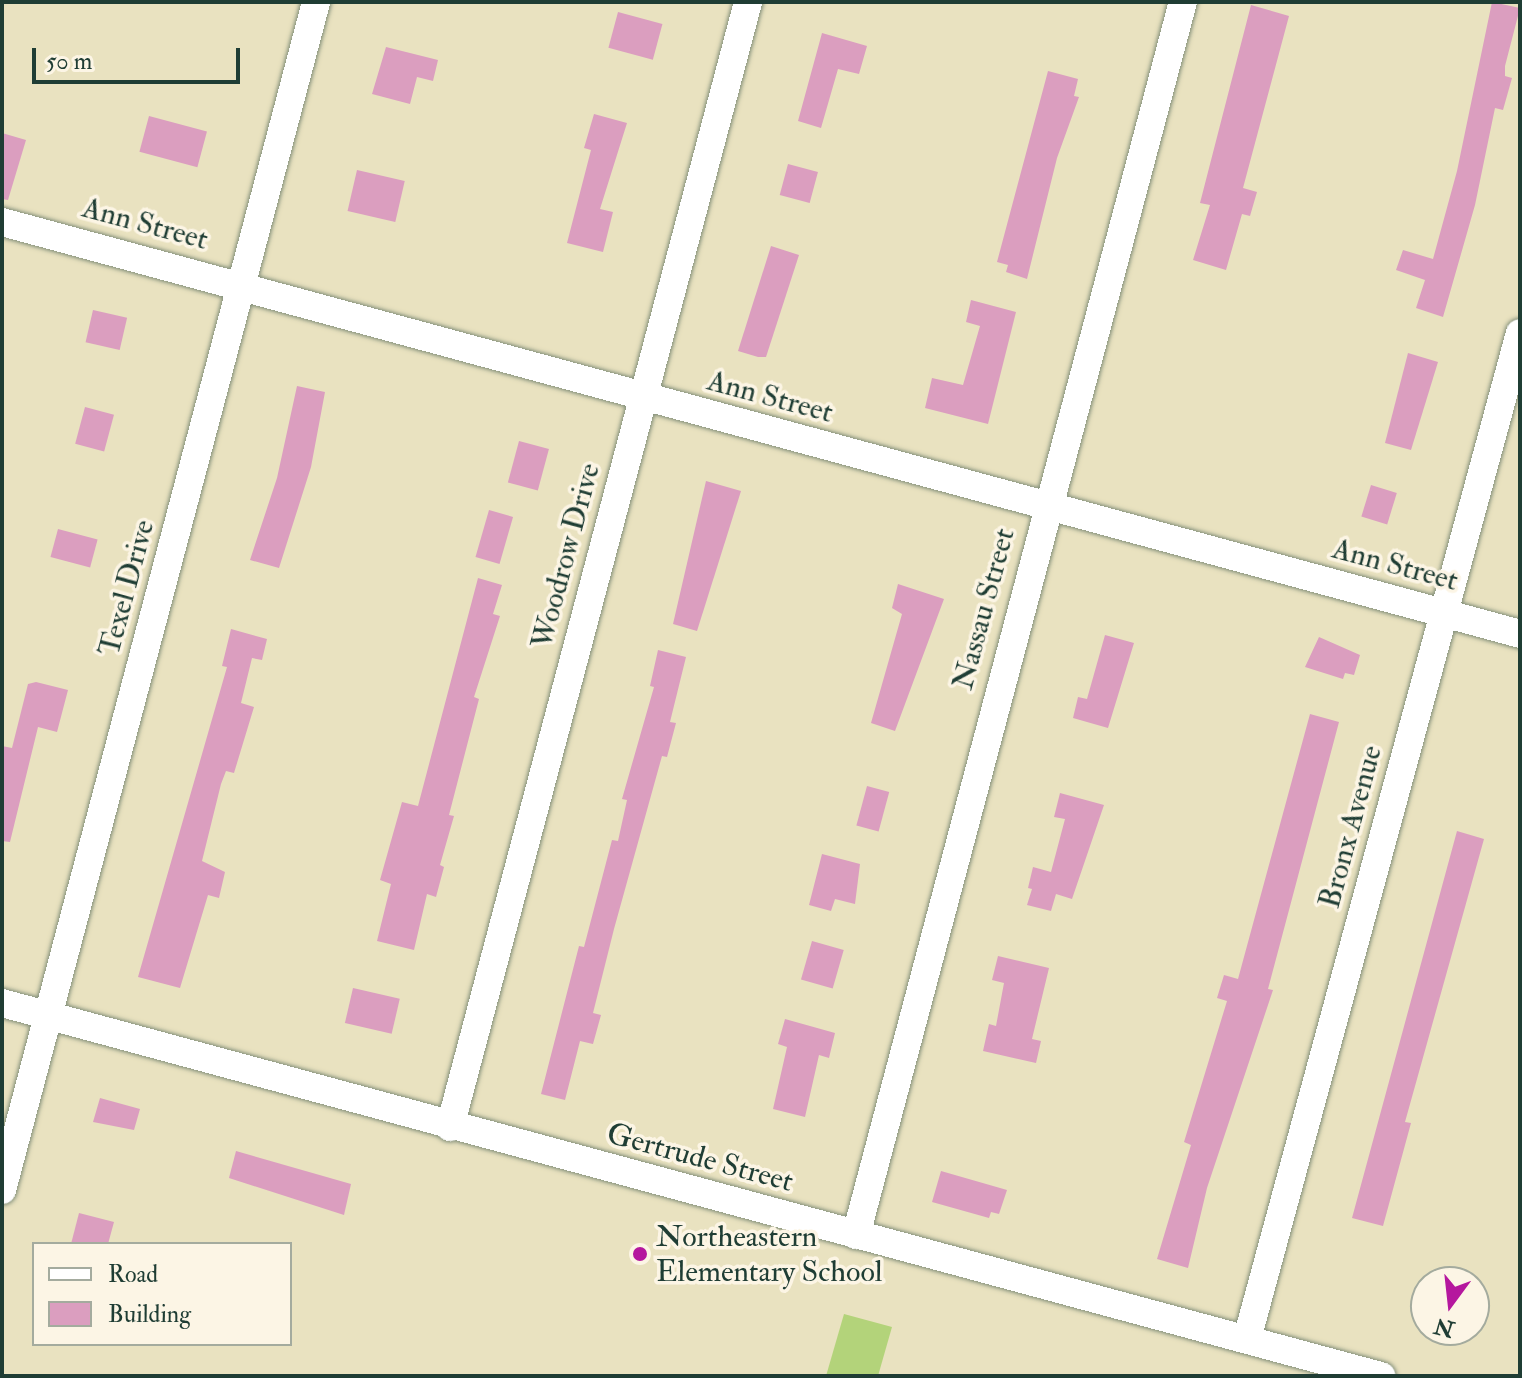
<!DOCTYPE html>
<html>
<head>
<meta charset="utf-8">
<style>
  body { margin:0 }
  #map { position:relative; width:1522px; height:1378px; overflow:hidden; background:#e9e2c0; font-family:"IM FELL Double Pica",serif }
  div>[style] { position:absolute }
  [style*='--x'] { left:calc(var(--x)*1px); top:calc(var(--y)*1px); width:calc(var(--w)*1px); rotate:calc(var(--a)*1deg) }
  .green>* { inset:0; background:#b3d37a }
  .building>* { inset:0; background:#db9ebf; transform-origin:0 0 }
  .roads { filter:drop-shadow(0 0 2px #84907a) drop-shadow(0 0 2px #84907a) }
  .minor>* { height:28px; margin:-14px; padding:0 14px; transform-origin:14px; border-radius:14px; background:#fff }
  .dots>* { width:22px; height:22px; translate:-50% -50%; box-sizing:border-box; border:4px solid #fcf5e5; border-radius:50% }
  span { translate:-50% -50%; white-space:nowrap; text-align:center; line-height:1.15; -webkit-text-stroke:7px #fcf5e5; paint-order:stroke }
  .street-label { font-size:30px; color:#1f3d34 }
  .poi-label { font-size:30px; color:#1f3d34 }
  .left { translate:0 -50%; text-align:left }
  .frame { position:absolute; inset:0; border:4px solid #1f3d34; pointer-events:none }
  .legend { position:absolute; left:32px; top:1242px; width:260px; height:104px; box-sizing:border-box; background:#fcf5e5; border:2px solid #a4ab9e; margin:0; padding:10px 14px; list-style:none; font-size:24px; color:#1f3d34 }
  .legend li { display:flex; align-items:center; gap:16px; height:40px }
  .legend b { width:40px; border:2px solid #a4ab9e }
  .north { position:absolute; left:1410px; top:1266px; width:80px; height:80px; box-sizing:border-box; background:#fcf5e5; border:2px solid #a4ab9e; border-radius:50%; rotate:195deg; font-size:22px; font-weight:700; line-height:32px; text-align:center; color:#1f3d34 }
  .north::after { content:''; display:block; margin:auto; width:28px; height:36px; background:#b5179e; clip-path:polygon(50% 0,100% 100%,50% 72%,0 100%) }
  .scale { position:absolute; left:32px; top:48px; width:208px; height:36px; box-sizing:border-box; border:4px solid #1f3d34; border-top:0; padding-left:10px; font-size:24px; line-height:28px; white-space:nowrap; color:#1f3d34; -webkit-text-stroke:6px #fcf5e5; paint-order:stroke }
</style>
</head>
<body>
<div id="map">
  <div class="green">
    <i style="clip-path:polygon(844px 1314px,892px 1327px,878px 1376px,826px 1376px)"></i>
  </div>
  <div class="building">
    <i style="clip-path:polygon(1492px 2px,1520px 8px,1505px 66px,1505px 76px,1512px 78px,1503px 110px,1495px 108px,1475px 205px,1443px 317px,1416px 308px,1425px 280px,1396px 270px,1403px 250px,1433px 259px,1457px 171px)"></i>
    <i style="clip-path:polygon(1251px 5px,1289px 16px,1243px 188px,1257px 192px,1250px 216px,1242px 214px,1226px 270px,1193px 260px,1210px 205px,1200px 203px)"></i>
    <i style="left:618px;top:12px;width:46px;height:37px;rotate:15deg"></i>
    <i style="clip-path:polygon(822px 33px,867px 46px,859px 74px,838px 69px,821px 128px,798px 121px)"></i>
    <i style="clip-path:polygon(386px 47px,438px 60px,433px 81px,417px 77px,410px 104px,372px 94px)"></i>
    <i style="clip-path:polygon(1048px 71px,1078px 79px,1074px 96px,1079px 97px,1057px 158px,1027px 279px,1006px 272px,1008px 265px,997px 262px)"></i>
    <i style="clip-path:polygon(594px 114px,627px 123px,600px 209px,613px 212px,603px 252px,567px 243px,591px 150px,584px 148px)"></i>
    <i style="left:149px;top:116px;width:60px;height:37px;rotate:15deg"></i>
    <i style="clip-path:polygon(2px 133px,26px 140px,8px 200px,2px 199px)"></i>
    <i style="left:788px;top:164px;width:31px;height:32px;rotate:15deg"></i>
    <i style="left:357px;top:170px;width:49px;height:42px;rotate:13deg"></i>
    <i style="clip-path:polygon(771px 246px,799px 255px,766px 357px,758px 357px,738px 351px)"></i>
    <i style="clip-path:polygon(971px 300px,1016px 312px,988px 424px,925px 408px,932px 378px,963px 385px,980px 326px,966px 322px)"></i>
    <i style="left:93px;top:310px;width:35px;height:33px;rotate:13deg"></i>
    <i style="clip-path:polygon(1408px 353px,1438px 362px,1411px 450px,1385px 443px)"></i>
    <i style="clip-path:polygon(297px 386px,325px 392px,311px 467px,279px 568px,250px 560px,277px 478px)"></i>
    <i style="left:85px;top:407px;width:30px;height:38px;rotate:15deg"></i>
    <i style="left:519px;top:441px;width:31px;height:43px;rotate:15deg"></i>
    <i style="clip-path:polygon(706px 481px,741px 491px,697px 631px,673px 624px)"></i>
    <i style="left:1371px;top:485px;width:27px;height:33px;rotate:17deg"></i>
    <i style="left:489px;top:510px;width:25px;height:49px;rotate:16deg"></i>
    <i style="left:58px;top:529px;width:41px;height:29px;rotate:15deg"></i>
    <i style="clip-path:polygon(478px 578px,502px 585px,493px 614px,500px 616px,474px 697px,479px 699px,449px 815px,454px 816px,440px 865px,444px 867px,436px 897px,427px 894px,414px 950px,377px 941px,391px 884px,380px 880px,402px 802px,418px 806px)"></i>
    <i style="clip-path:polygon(898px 584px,944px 599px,895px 731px,871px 723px,902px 614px,892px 608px)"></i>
    <i style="clip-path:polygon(231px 629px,267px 639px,262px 660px,252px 658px,241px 703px,254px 707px,234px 773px,226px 771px,221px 784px,202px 861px,225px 872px,219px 898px,208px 895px,180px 988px,138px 977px,227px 667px,222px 666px)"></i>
    <i style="clip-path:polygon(1105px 635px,1134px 643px,1108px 728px,1073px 718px,1078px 697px,1087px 699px)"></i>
    <i style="clip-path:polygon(1319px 637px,1360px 655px,1354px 675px,1345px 673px,1343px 679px,1305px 667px)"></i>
    <i style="clip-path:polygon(658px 650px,686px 657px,670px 722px,676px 723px,667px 757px,662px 756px,614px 929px,593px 1013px,601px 1015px,593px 1044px,580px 1041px,565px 1100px,541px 1094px,579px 946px,584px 947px,612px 840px,618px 841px,627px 800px,622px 799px,654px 687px,650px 686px)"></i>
    <i style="clip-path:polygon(36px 682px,68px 690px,57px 732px,38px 727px,10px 842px,2px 841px,2px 746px,12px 748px,28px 684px)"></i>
    <i style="clip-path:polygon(1310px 714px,1339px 722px,1268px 989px,1273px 990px,1207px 1188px,1188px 1268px,1157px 1259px,1191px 1145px,1184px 1142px,1227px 1001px,1217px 998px,1224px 975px,1238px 979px)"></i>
    <i style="left:867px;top:786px;width:23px;height:41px;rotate:15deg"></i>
    <i style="clip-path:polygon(1060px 793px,1104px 805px,1072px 899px,1056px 894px,1051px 911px,1027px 905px,1032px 889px,1028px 888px,1033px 867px,1051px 872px,1065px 819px,1054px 817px)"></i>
    <i style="clip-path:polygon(1457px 831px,1484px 839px,1405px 1122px,1411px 1123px,1383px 1226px,1352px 1218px)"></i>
    <i style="clip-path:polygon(822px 854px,860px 864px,855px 904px,835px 899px,831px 911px,809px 905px)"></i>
    <i style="left:812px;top:941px;width:33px;height:40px;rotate:16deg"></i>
    <i style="clip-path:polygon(998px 956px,1049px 968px,1032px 1039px,1041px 1041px,1036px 1063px,983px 1051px,989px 1024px,996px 1026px,1004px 983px,992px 980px)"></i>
    <i style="left:353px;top:988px;width:48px;height:36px;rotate:13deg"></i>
    <i style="clip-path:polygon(785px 1019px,835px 1033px,829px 1058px,819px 1055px,805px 1117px,773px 1109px,787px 1047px,778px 1044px)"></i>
    <i style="clip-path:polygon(100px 1098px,140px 1109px,134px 1130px,93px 1122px)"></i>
    <i style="clip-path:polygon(236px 1151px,351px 1184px,344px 1215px,229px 1178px)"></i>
    <i style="clip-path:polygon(941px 1171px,1007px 1190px,999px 1214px,991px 1212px,989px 1218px,932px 1202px)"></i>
    <i style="clip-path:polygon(79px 1213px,114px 1222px,108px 1244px,71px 1244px)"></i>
  </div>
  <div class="roads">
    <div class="minor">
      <i style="--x:2;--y:222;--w:1573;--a:15.18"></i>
      <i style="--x:2;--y:1003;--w:1429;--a:15.14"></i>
      <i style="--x:450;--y:1127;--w:1164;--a:-75.16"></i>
      <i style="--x:2;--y:1190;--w:1229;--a:-75.19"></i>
      <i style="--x:856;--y:1235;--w:1276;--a:-75.15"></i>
      <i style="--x:1247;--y:1339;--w:1042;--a:-74.82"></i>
    </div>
  </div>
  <div class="dots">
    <i style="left:640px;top:1254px;background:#b5179e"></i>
  </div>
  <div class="street-label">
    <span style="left:145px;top:224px;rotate:15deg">Ann Street</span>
    <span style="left:770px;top:397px;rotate:15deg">Ann Street</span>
    <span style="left:566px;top:556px;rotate:-75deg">Woodrow Drive</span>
    <span style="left:1395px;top:565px;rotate:15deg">Ann Street</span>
    <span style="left:127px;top:588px;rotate:-75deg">Texel Drive</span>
    <span style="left:984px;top:609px;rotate:-75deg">Nassau Street</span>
    <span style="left:1351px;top:827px;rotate:-75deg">Bronx Avenue</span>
    <span style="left:700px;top:1158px;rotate:15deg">Gertrude Street</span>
  </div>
  <div class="poi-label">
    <span class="left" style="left:656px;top:1254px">Northeastern<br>Elementary School</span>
  </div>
  <div class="frame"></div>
  <ul class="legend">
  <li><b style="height:10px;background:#fff"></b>Road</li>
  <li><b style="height:22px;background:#db9ebf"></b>Building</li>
  </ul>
  <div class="north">N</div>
  <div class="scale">50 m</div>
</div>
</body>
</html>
